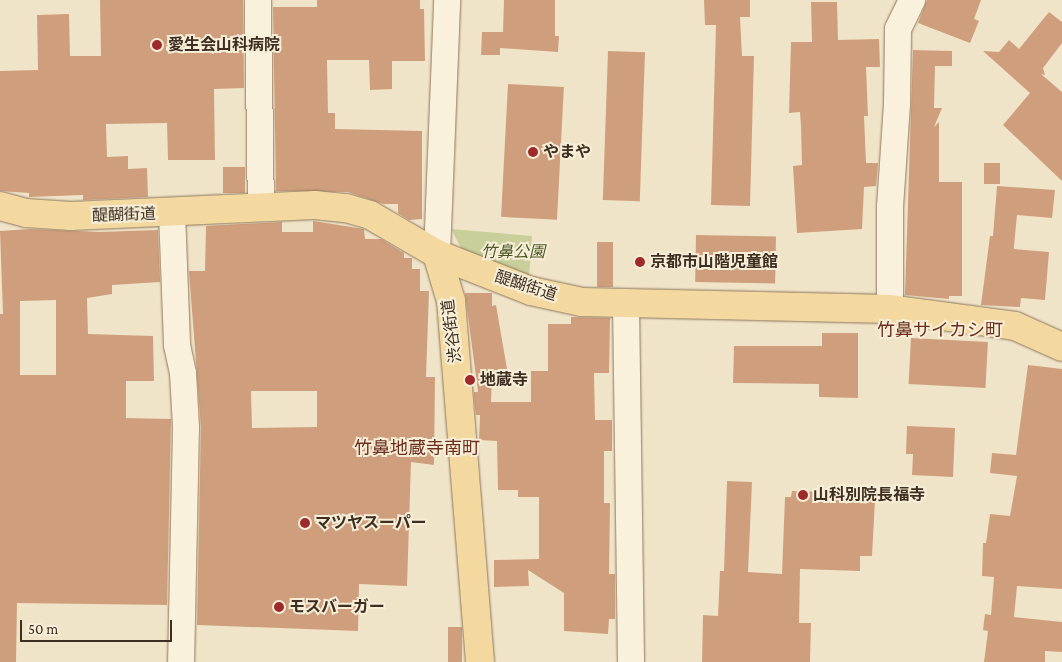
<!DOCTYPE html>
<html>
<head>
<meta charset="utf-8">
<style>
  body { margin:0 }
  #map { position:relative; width:1062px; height:662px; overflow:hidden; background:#f0e4c8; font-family:"Crimson Pro","Noto Sans JP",serif }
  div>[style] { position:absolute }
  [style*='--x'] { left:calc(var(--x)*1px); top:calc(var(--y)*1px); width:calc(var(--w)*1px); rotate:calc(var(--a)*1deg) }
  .green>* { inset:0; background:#c9cf9b }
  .building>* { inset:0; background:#cf9f7d; transform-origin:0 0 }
  .roads { filter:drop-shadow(0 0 1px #8d765c) drop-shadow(0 0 1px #8d765c) }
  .minor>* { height:26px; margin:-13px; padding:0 13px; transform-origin:13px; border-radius:13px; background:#faf1dc }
  .major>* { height:28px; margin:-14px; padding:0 14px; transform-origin:14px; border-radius:14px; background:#f3d9a0 }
  .dots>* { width:14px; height:14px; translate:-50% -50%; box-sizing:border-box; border:2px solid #f7eed8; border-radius:50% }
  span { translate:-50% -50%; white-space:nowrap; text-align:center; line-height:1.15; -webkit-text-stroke:4px #f7eed8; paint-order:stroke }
  .poi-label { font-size:16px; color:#3d2e20; font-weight:700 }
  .left { translate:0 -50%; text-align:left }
  .street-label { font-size:16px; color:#3d2e20 }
  .park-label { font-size:16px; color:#4d5a26; font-style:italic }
  .neighbourhood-label { font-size:18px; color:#6b2e1e }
  .scale { position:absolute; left:20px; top:620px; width:152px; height:22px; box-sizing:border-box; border:2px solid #3d2e20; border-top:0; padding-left:6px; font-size:15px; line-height:18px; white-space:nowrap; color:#3d2e20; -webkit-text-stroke:4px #f7eed8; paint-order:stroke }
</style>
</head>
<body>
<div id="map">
  <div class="green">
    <i style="clip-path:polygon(451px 229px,532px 236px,529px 277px,462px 250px)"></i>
  </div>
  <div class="building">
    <i style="clip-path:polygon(100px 0,243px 0,244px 88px,214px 89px,215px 160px,168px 160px,167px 123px,106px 124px,107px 157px,128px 156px,128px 169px,147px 168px,148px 197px,83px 200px,83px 195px,29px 197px,29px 193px,0 191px,0 71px,38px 70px,37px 15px,69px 14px,70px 56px,101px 56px)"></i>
    <i style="clip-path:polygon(317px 0,420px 0,420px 9px,424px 9px,425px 61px,392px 61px,392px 89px,370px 90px,369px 60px,327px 60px,328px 113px,335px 113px,335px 129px,422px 131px,422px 219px,409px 220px,398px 213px,398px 204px,383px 204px,348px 192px,276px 191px,273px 7px,317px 7px)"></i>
    <i style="clip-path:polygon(504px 0,555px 0,555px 36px,559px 36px,558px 52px,500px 48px,500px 55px,481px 55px,482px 32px,503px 32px)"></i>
    <i style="clip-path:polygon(704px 0,750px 0,750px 17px,740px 17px,742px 56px,754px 56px,750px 206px,711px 205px,716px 25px,705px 25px)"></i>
    <i style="clip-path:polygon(927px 0,981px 0,974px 19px,979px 21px,970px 43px,918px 23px)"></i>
    <i style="clip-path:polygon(811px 2px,837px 2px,838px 40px,879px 39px,880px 67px,866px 67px,868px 116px,864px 116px,866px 163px,878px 163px,876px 186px,864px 187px,862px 229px,797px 233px,793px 166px,802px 165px,801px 127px,800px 112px,789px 113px,791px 42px,812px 42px)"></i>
    <i style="clip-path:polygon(1049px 12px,1062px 22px,1062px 43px,1043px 68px,1045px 75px,1041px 74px,1062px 92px,1062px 181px,1003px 125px,1030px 93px,983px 51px,999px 52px,1009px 40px,1019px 49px)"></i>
    <i style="clip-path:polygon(913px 50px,952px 51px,952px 66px,935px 66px,934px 108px,942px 108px,934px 127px,939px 122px,939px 182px,962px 182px,962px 296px,949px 296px,949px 299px,905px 295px)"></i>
    <i style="left:608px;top:51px;width:37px;height:149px;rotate:2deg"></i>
    <i style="left:508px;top:84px;width:56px;height:133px;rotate:3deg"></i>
    <i style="left:984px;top:163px;width:16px;height:21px"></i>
    <i style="left:223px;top:167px;width:22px;height:26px"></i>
    <i style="clip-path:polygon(997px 186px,1055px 190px,1052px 218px,1017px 215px,1014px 246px,1014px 249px,1049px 252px,1045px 300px,1021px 298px,1020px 307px,981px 305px,990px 236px,993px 236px)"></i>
    <i style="clip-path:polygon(evenodd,313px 221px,364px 229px,365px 239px,381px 239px,404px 253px,404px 258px,412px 258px,412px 269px,420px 269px,420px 291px,429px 291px,426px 377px,435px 377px,434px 465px,411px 462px,407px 586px,359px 584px,358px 631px,197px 625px,201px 427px,189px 271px,205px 271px,206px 226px,282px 222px,282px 232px,313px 232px,313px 221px,251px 391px,317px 391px,317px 427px,252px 428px,251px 391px)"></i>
    <i style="clip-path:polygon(evenodd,30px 229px,100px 232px,158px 230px,160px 282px,112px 285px,112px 294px,87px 298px,88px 334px,153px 336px,154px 381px,126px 381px,126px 418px,171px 419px,167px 605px,17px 603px,16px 662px,0 662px,0 314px,3px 314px,0 231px,30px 229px,56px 300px,56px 375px,20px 375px,20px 301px,56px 300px)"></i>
    <i style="left:696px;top:235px;width:80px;height:47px;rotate:1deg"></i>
    <i style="left:597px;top:242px;width:16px;height:45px"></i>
    <i style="clip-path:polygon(465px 293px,492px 293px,492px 306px,496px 305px,507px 369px,492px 372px,491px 402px,531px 402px,531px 371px,548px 371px,548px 324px,571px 324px,571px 317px,610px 318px,609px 373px,594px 373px,595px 420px,612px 420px,612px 451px,604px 451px,604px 503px,610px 503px,609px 574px,615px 574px,615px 619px,609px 619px,608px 634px,564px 631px,564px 593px,528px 570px,529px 586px,494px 587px,494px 560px,539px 559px,539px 497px,518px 497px,518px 490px,498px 490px,497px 441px,479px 440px,480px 415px,476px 415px,474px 397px,474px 392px,478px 392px)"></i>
    <i style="clip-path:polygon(822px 333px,858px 333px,858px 398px,819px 397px,819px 384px,733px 383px,734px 346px,822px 346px)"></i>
    <i style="left:911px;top:338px;width:77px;height:46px;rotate:3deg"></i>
    <i style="clip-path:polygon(1028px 365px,1062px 369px,1062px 589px,1017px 586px,1014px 617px,1062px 622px,1062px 652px,1045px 651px,1045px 662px,984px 662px,988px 631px,983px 630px,985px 614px,991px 615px,994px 577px,982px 576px,983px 543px,986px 543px,990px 514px,1010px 516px,1017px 476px,990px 473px,992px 453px,1016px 455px)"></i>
    <i style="clip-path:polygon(907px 426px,955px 428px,953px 477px,912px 475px,913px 454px,906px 454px)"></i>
    <i style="clip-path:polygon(727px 481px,752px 482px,748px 572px,782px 574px,785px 497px,791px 497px,792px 491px,867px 493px,866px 500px,875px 500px,872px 556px,860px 556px,860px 571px,800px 569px,799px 623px,811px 623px,810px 662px,702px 662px,703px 615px,718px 616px,720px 571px,724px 571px)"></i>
    <i style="left:448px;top:627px;width:14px;height:35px"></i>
  </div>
  <div class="roads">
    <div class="minor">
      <i style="--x:258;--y:0;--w:208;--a:89.2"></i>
      <i style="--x:172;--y:213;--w:132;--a:87.8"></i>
      <i style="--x:177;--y:345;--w:29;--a:78"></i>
      <i style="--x:183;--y:373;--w:54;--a:86.8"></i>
      <i style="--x:186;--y:427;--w:235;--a:91.2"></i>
      <i style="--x:437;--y:254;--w:254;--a:-87.7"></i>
      <i style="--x:626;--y:303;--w:359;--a:89.2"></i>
      <i style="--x:890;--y:309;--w:102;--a:-90"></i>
      <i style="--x:890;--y:207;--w:103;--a:-86.1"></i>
      <i style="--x:897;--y:104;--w:75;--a:-89.2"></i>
      <i style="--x:898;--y:29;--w:32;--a:-64"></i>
    </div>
    <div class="major">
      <i style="--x:0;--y:206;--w:27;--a:15"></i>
      <i style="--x:26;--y:213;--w:45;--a:3.8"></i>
      <i style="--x:71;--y:216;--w:244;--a:-2.6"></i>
      <i style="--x:315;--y:205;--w:31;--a:6"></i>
      <i style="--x:346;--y:208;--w:25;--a:16"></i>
      <i style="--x:370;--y:215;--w:78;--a:30.2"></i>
      <i style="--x:437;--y:254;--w:101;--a:21.5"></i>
      <i style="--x:531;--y:291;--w:52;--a:12.2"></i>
      <i style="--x:582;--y:302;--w:308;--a:1.3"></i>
      <i style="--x:890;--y:309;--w:126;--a:7.7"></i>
      <i style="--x:1015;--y:326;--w:51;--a:24.1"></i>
      <i style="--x:437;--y:254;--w:49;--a:73.4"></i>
      <i style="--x:451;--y:301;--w:362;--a:85.4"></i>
    </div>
  </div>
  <div class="dots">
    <i style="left:157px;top:45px;background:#9e2a2b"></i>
    <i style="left:533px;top:152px;background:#9e2a2b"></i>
    <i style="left:640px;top:262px;background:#9e2a2b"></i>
    <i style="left:470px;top:380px;background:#9e2a2b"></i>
    <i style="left:803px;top:495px;background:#9e2a2b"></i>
    <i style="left:305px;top:523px;background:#9e2a2b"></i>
    <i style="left:279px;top:607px;background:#9e2a2b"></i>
  </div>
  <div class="poi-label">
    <span class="left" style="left:168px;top:45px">愛生会山科病院</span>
    <span class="left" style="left:543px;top:152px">やまや</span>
    <span class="left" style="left:650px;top:262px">京都市山階児童館</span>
    <span class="left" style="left:480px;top:380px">地蔵寺</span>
    <span class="left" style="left:813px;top:495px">山科別院長福寺</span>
    <span class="left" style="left:315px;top:523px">マツヤスーパー</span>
    <span class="left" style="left:289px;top:607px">モスバーガー</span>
  </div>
  <div class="street-label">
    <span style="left:124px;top:215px;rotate:-2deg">醍醐街道</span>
    <span style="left:526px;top:286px;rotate:18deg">醍醐街道</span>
    <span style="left:452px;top:331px;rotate:-97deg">渋谷街道</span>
  </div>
  <div class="park-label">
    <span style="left:513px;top:252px">竹鼻公園</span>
  </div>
  <div class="neighbourhood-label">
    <span style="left:940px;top:330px">竹鼻サイカシ町</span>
    <span style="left:417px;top:448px">竹鼻地蔵寺南町</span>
  </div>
  <div class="scale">50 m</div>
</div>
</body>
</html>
